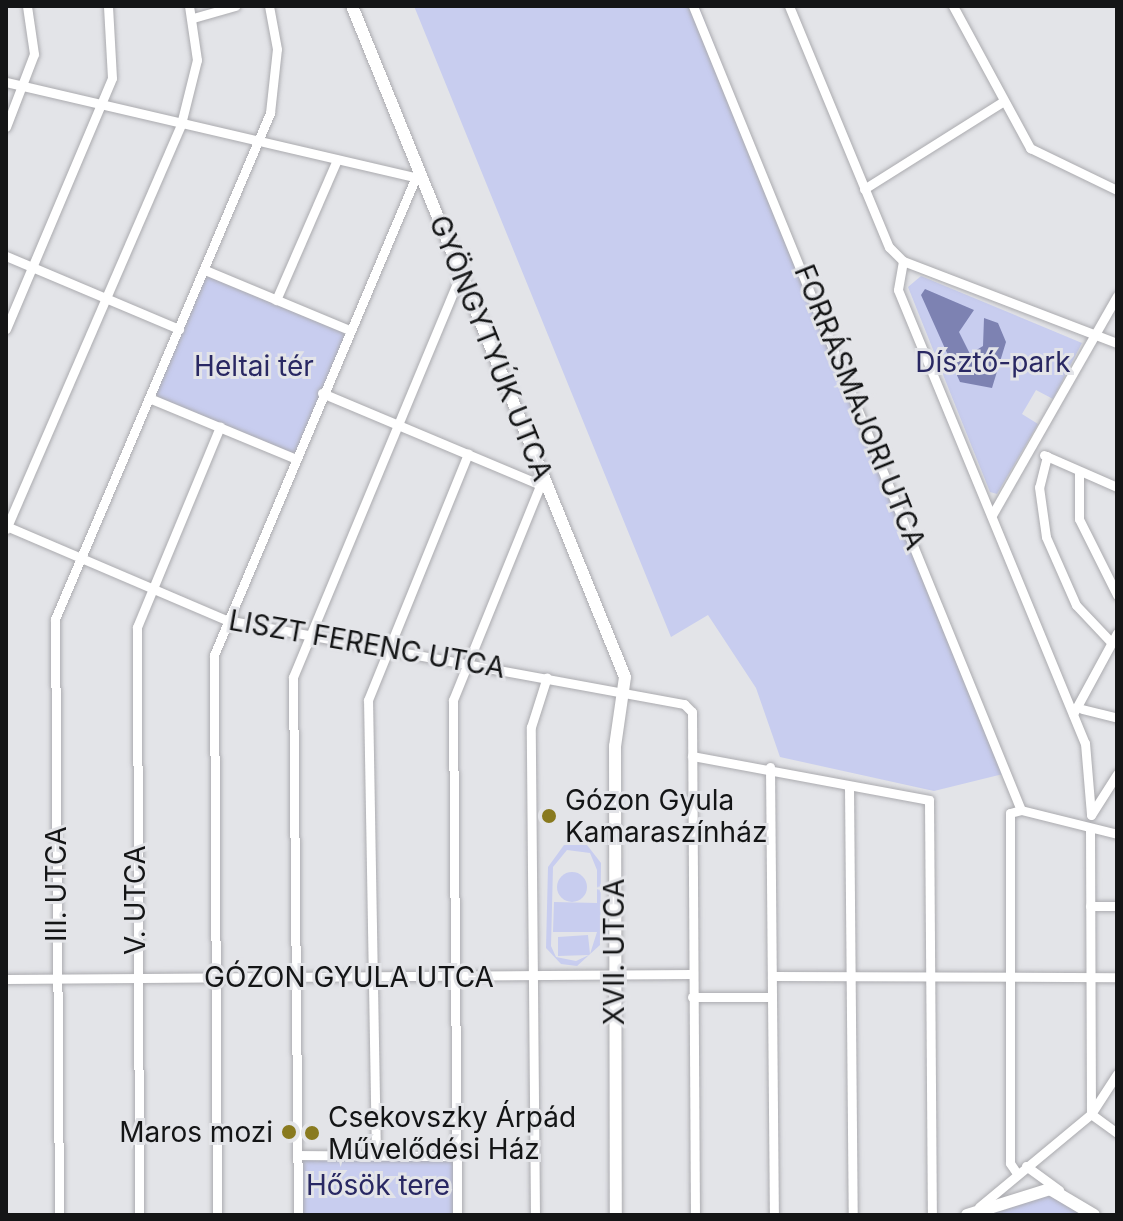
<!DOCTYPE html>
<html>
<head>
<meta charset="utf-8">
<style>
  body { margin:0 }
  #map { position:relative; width:1123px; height:1221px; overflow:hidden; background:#e3e4e8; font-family:Inter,sans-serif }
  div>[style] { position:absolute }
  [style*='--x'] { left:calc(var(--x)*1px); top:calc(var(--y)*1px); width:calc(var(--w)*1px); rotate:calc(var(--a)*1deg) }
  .green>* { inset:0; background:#c8cdef; transform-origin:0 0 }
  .round { border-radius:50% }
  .water>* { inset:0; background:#7d82b2 }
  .roads { filter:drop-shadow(0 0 2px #ababaf) drop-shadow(0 0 2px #ababaf) }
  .street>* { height:9px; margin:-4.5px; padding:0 4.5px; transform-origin:4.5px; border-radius:4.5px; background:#fff }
  .secondary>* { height:12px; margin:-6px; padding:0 6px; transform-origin:6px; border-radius:6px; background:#fff }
  .dots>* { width:22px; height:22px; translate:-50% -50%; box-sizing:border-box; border:4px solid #e3e4e8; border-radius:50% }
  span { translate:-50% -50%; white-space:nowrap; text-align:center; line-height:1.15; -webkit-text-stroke:6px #e3e4e8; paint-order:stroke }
  .street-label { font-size:28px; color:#141516 }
  .park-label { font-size:28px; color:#292863 }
  .poi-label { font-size:28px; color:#141516 }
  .left { translate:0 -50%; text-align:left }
  .right { translate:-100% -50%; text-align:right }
  .frame { position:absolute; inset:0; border:8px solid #141516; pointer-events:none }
</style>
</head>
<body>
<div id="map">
  <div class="green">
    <i style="clip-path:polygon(414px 6px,699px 6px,1003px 774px,934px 791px,780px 757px,756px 688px,708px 615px,671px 637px)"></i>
    <i style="left:205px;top:270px;width:156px;height:140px;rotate:23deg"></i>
    <i style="clip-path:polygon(921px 276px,1082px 343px,1053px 399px,1036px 390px,1022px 414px,1038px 424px,997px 494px,990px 492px,908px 287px)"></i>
    <i style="clip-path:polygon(evenodd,564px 845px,587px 845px,601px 863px,600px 945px,577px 966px,561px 964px,546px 948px,548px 867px,564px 845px,567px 850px,590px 853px,597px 870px,597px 903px,554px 902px,553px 932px,597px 932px,590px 954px,588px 935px,558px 937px,558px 956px,589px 955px,576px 961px,556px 957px,551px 946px,553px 867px,567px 850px)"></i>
    <i class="round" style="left:557px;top:872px;width:30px;height:30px"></i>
    <i style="left:298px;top:1155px;width:160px;height:60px"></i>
    <i style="clip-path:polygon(1042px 1189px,1094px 1215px,967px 1215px)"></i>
  </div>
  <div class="water">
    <i style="clip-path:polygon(925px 289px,974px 310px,959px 332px,970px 354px,983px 346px,984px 318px,998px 323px,1006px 342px,992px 388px,960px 382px,921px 295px)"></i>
  </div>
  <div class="roads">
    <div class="street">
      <i style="--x:693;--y:6;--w:868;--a:67.81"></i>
      <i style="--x:789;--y:6;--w:261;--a:67.5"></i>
      <i style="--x:889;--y:247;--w:20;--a:45"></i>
      <i style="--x:903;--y:261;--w:229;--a:21"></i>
      <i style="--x:953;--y:6;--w:162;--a:61.5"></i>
      <i style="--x:1030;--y:148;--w:97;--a:25.8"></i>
      <i style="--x:193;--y:18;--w:44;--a:-15.9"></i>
      <i style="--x:6;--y:82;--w:424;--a:13.1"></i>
      <i style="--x:6;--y:127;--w:78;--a:-69"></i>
      <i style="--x:34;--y:54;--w:49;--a:-98.3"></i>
      <i style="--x:864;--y:189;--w:165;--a:-32.2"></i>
      <i style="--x:6;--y:256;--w:188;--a:22.9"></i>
      <i style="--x:903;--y:261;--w:29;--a:100"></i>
      <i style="--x:898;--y:290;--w:490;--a:67.6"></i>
      <i style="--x:1085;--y:743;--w:72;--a:85.2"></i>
      <i style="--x:205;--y:270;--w:156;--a:22.6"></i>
      <i style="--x:276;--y:300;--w:153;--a:-66.5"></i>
      <i style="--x:6;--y:329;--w:272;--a:-67.1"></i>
      <i style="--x:112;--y:78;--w:72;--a:-93.2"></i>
      <i style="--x:322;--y:393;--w:240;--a:22.8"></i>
      <i style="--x:149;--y:398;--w:157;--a:22.5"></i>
      <i style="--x:1044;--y:455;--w:80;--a:23.7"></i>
      <i style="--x:1047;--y:456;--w:32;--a:104"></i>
      <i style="--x:1039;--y:487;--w:50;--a:82"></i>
      <i style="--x:1046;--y:537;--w:74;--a:66.2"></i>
      <i style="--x:1076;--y:605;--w:50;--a:46.6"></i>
      <i style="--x:1079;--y:473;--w:46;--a:90"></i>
      <i style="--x:1079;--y:519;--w:85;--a:63.4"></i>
      <i style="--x:992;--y:515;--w:252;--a:-60.3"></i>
      <i style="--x:6;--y:526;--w:239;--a:23.1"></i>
      <i style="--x:226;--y:620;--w:466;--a:10.4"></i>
      <i style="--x:684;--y:704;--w:11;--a:45"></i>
      <i style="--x:692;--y:712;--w:503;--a:89.66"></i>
      <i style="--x:6;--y:529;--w:441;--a:-66.6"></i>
      <i style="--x:181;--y:124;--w:66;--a:-76"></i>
      <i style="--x:197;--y:60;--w:55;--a:-98.4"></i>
      <i style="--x:1082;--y:709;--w:36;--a:14"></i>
      <i style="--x:1073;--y:714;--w:92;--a:-61.5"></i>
      <i style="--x:692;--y:756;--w:241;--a:10.5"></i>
      <i style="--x:929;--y:800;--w:415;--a:89.6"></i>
      <i style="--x:770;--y:767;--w:448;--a:89.5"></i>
      <i style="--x:849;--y:787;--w:428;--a:89.5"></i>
      <i style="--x:1021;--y:810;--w:99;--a:14"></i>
      <i style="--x:1091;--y:815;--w:49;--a:-57.6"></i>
      <i style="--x:1090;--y:830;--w:284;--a:89.8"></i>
      <i style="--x:1090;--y:906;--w:27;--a:0"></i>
      <i style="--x:772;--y:976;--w:345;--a:0.2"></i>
      <i style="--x:6;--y:979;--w:686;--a:-0.42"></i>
      <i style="--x:692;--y:997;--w:80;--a:0"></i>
      <i style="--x:1091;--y:1114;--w:32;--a:36"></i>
      <i style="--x:298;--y:1155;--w:160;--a:0.4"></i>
      <i style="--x:376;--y:1156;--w:456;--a:-91"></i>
      <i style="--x:368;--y:700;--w:266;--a:-67.9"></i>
      <i style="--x:1026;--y:1166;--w:41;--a:36"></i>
      <i style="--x:1016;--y:1172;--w:11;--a:-124"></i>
      <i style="--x:1010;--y:1163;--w:350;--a:-90"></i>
      <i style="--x:1010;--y:813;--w:11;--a:-15"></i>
      <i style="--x:979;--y:1207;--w:146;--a:-39.7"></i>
      <i style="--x:1091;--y:1114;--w:48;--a:-57"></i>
      <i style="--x:59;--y:1215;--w:596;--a:-90.38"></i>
      <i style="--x:55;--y:619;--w:550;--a:-66.98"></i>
      <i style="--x:270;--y:113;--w:64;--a:-83.8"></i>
      <i style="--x:277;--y:49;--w:44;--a:-100.5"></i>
      <i style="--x:139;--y:1215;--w:588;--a:-90.19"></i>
      <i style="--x:137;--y:627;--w:217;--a:-67.5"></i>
      <i style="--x:217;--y:1215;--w:560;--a:-90.31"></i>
      <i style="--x:214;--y:655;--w:517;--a:-67.11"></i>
      <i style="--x:298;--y:1215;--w:538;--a:-90.53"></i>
      <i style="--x:293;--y:677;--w:440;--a:-67.4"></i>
      <i style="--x:457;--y:1215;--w:515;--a:-90.45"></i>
      <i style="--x:453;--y:700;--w:231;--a:-67.9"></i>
      <i style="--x:535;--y:1215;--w:488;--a:-90.5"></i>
      <i style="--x:531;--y:727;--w:52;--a:-72.3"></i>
    </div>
    <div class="secondary">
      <i style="--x:352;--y:6;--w:724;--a:67.86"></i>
      <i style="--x:625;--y:677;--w:70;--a:98.2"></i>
      <i style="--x:615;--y:746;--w:469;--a:89.9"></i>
      <i style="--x:967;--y:1215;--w:87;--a:-17.4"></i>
      <i style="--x:1050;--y:1189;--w:51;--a:30.6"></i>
    </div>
  </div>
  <div class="dots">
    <i style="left:549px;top:816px;background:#897a1f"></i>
    <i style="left:289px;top:1132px;background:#897a1f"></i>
    <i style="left:312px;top:1133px;background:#897a1f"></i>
  </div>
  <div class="street-label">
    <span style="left:491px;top:348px;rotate:68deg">GYÖNGYTYÚK UTCA</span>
    <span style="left:860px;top:407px;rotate:68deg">FORRÁSMAJORI UTCA</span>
    <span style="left:367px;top:644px;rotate:10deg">LISZT FERENC UTCA</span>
    <span style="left:56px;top:884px;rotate:-90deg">III. UTCA</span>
    <span style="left:135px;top:900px;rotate:-90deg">V. UTCA</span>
    <span style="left:614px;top:952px;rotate:-90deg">XVII. UTCA</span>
    <span style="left:349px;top:977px">GÓZON GYULA UTCA</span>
  </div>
  <div class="park-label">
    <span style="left:993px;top:362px">Dísztó-park</span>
    <span style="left:254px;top:366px">Heltai tér</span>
    <span style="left:378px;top:1185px">Hősök tere</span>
  </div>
  <div class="poi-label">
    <span class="left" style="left:565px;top:816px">Gózon Gyula<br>Kamaraszínház</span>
    <span class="left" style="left:328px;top:1133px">Csekovszky Árpád<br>Művelődési Ház</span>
    <span class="right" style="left:273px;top:1132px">Maros mozi</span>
  </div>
  <div class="frame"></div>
</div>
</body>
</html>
